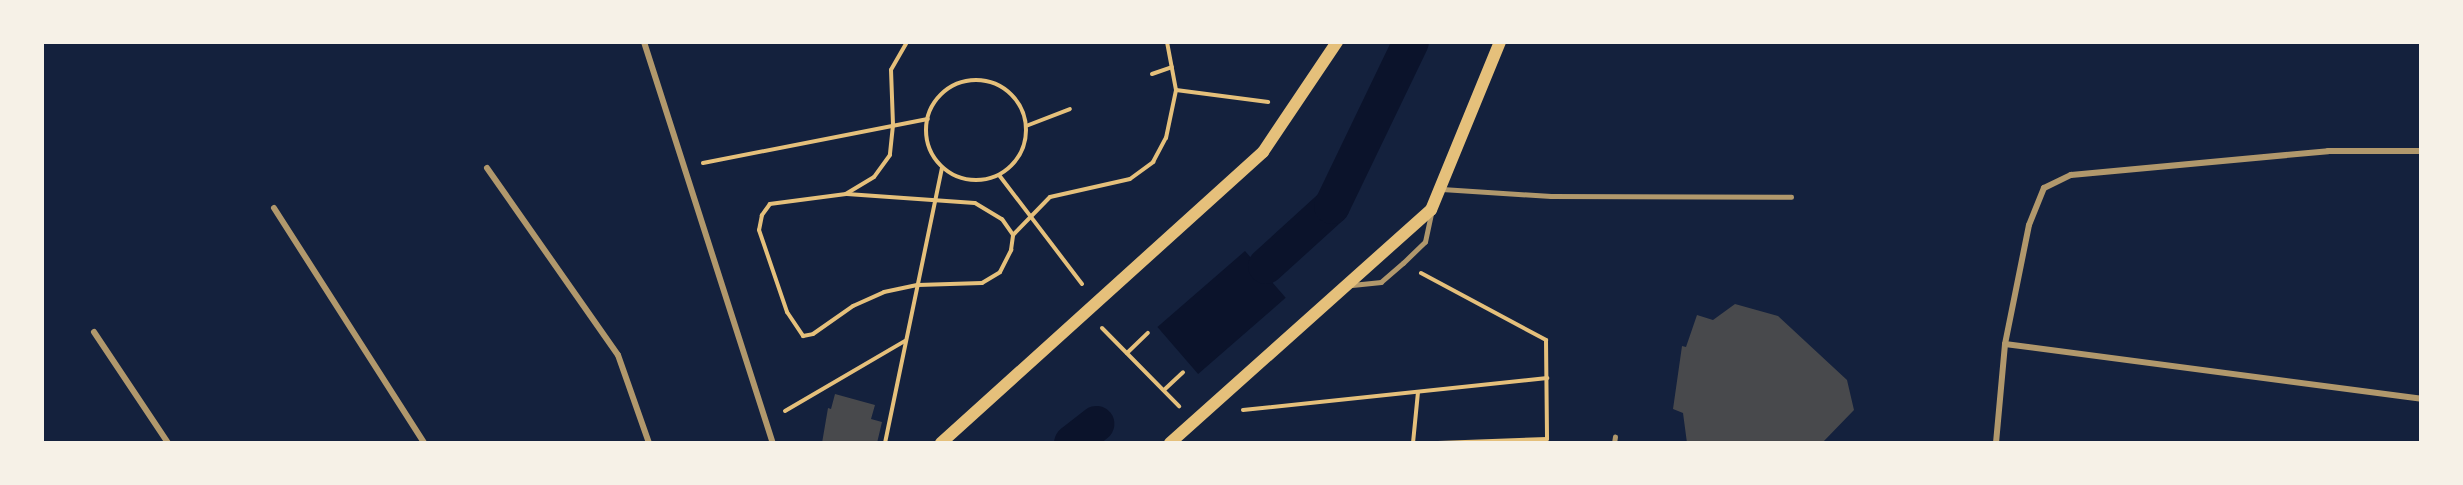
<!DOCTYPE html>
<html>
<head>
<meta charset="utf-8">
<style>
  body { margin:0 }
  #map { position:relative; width:2463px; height:485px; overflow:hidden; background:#14213d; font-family:Literata,serif }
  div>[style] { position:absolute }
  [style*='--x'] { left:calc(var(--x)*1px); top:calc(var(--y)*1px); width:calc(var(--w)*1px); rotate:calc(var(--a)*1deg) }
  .water>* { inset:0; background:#0b132b; transform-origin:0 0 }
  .canal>* { height:36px; margin:-18px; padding:0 18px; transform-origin:18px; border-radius:18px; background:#0b132b }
  .building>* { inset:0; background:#48494c }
  .path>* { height:4px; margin:-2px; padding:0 2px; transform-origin:2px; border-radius:2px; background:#e5c07b }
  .path>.ring { margin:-2px; padding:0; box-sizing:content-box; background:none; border:4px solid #e5c07b; border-radius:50% }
  .service>* { height:4.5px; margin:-2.25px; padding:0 2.25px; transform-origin:2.25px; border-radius:2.25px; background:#b1986c }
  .minor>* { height:6px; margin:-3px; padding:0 3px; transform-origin:3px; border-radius:3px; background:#b1986c }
  .secondary>* { height:12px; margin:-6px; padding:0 6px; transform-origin:6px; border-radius:6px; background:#e5c07b }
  span { translate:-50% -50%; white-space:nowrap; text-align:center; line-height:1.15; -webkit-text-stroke:6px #f6f1e7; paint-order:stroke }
  .frame { position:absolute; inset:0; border:44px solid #f6f1e7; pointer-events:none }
</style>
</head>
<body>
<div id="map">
  <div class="water">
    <i style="left:1245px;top:251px;width:62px;height:116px;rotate:49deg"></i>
  </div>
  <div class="canal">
    <i style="--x:1266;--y:266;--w:89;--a:-42.3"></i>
    <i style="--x:1332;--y:206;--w:182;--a:-64.3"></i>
    <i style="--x:1072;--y:443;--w:31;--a:-38"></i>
  </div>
  <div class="building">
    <i style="clip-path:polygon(1735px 304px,1778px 316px,1847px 380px,1854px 410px,1822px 443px,1687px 443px,1683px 413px,1673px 409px,1682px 346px,1686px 347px,1697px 315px,1713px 320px)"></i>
    <i style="clip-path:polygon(835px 394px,875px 405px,871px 419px,882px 422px,877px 443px,822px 443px,828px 408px,831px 409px)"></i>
  </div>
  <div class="path">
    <i style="--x:907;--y:42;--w:32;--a:120"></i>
    <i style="--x:891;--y:70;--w:55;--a:87.9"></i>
    <i style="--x:893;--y:125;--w:30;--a:96"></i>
    <i style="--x:890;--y:155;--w:27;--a:126"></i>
    <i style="--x:874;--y:177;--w:33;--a:149"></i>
    <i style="--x:846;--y:194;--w:77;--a:172.5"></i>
    <i style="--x:770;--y:204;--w:14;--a:126"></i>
    <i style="--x:762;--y:215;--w:15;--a:101"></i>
    <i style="--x:759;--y:230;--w:87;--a:71.1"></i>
    <i style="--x:787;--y:312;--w:29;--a:56"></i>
    <i style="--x:803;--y:336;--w:10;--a:-11"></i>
    <i style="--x:813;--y:334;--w:49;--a:-35"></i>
    <i style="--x:853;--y:306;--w:34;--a:-24"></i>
    <i style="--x:884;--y:292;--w:35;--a:-12"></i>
    <i style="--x:918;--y:285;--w:64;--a:-1.8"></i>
    <i style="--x:982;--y:283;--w:21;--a:-31"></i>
    <i style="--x:1000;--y:272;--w:25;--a:-63"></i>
    <i style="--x:1011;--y:250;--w:15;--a:-82"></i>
    <i style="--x:1013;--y:235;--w:53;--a:-45.8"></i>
    <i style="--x:1050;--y:197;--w:82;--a:-12.7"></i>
    <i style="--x:1130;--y:179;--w:29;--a:-36"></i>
    <i style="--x:1153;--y:162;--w:27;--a:-62"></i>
    <i style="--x:1166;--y:138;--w:49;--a:-78.2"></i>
    <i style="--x:1176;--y:90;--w:49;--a:-100.6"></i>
    <i style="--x:1152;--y:74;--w:21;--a:-19"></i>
    <i class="ring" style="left:926px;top:80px;width:96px;height:96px"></i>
    <i style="--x:1176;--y:90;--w:93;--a:7.4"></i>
    <i style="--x:1026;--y:126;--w:47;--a:-21.1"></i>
    <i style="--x:703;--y:163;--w:229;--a:-11.1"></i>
    <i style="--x:999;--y:175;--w:137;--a:52.7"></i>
    <i style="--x:847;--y:194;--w:128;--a:4"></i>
    <i style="--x:975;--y:203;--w:31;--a:31"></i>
    <i style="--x:1002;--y:219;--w:19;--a:55"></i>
    <i style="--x:1421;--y:273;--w:142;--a:28.2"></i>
    <i style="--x:1546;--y:340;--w:99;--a:89.4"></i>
    <i style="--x:1547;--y:439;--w:109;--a:177.9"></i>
    <i style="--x:1102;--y:328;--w:110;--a:45.4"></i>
    <i style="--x:1127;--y:353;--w:29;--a:-44"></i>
    <i style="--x:1164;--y:390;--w:26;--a:-43"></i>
    <i style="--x:1243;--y:410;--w:306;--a:-6"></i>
    <i style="--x:785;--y:411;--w:139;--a:-30.3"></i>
    <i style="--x:885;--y:443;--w:281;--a:-78.3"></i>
    <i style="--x:1413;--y:443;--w:51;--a:-84.4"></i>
  </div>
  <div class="service">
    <i style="--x:1442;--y:189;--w:109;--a:3.7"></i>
    <i style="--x:1551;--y:196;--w:240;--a:0.2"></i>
    <i style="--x:1352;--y:285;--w:29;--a:-6"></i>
    <i style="--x:1381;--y:282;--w:29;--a:-41"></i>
    <i style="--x:1403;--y:263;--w:30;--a:-44"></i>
    <i style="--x:1425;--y:242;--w:29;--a:-78"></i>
    <i style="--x:1614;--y:443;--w:6;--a:-81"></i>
  </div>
  <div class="minor">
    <i style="--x:644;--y:42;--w:421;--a:72.2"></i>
    <i style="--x:487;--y:168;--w:228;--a:55"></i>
    <i style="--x:618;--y:355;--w:93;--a:70.6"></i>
    <i style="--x:274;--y:208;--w:279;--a:57.4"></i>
    <i style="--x:94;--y:332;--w:133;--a:56.3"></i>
    <i style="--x:2005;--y:344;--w:420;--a:7.5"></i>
    <i style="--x:1996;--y:443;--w:99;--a:-84.8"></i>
    <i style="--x:2005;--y:344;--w:121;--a:-78.6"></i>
    <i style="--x:2029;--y:225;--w:40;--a:-68"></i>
    <i style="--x:2044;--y:188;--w:30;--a:-26"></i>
    <i style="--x:2071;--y:175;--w:258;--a:-5.3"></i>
    <i style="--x:2328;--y:151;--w:93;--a:0"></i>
  </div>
  <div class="secondary">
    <i style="--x:941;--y:443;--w:434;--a:-42.1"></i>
    <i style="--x:1263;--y:152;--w:133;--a:-56.1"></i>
    <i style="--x:1170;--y:443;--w:350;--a:-41.8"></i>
    <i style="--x:1431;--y:210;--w:182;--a:-67.7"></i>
  </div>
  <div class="frame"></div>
</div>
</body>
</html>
